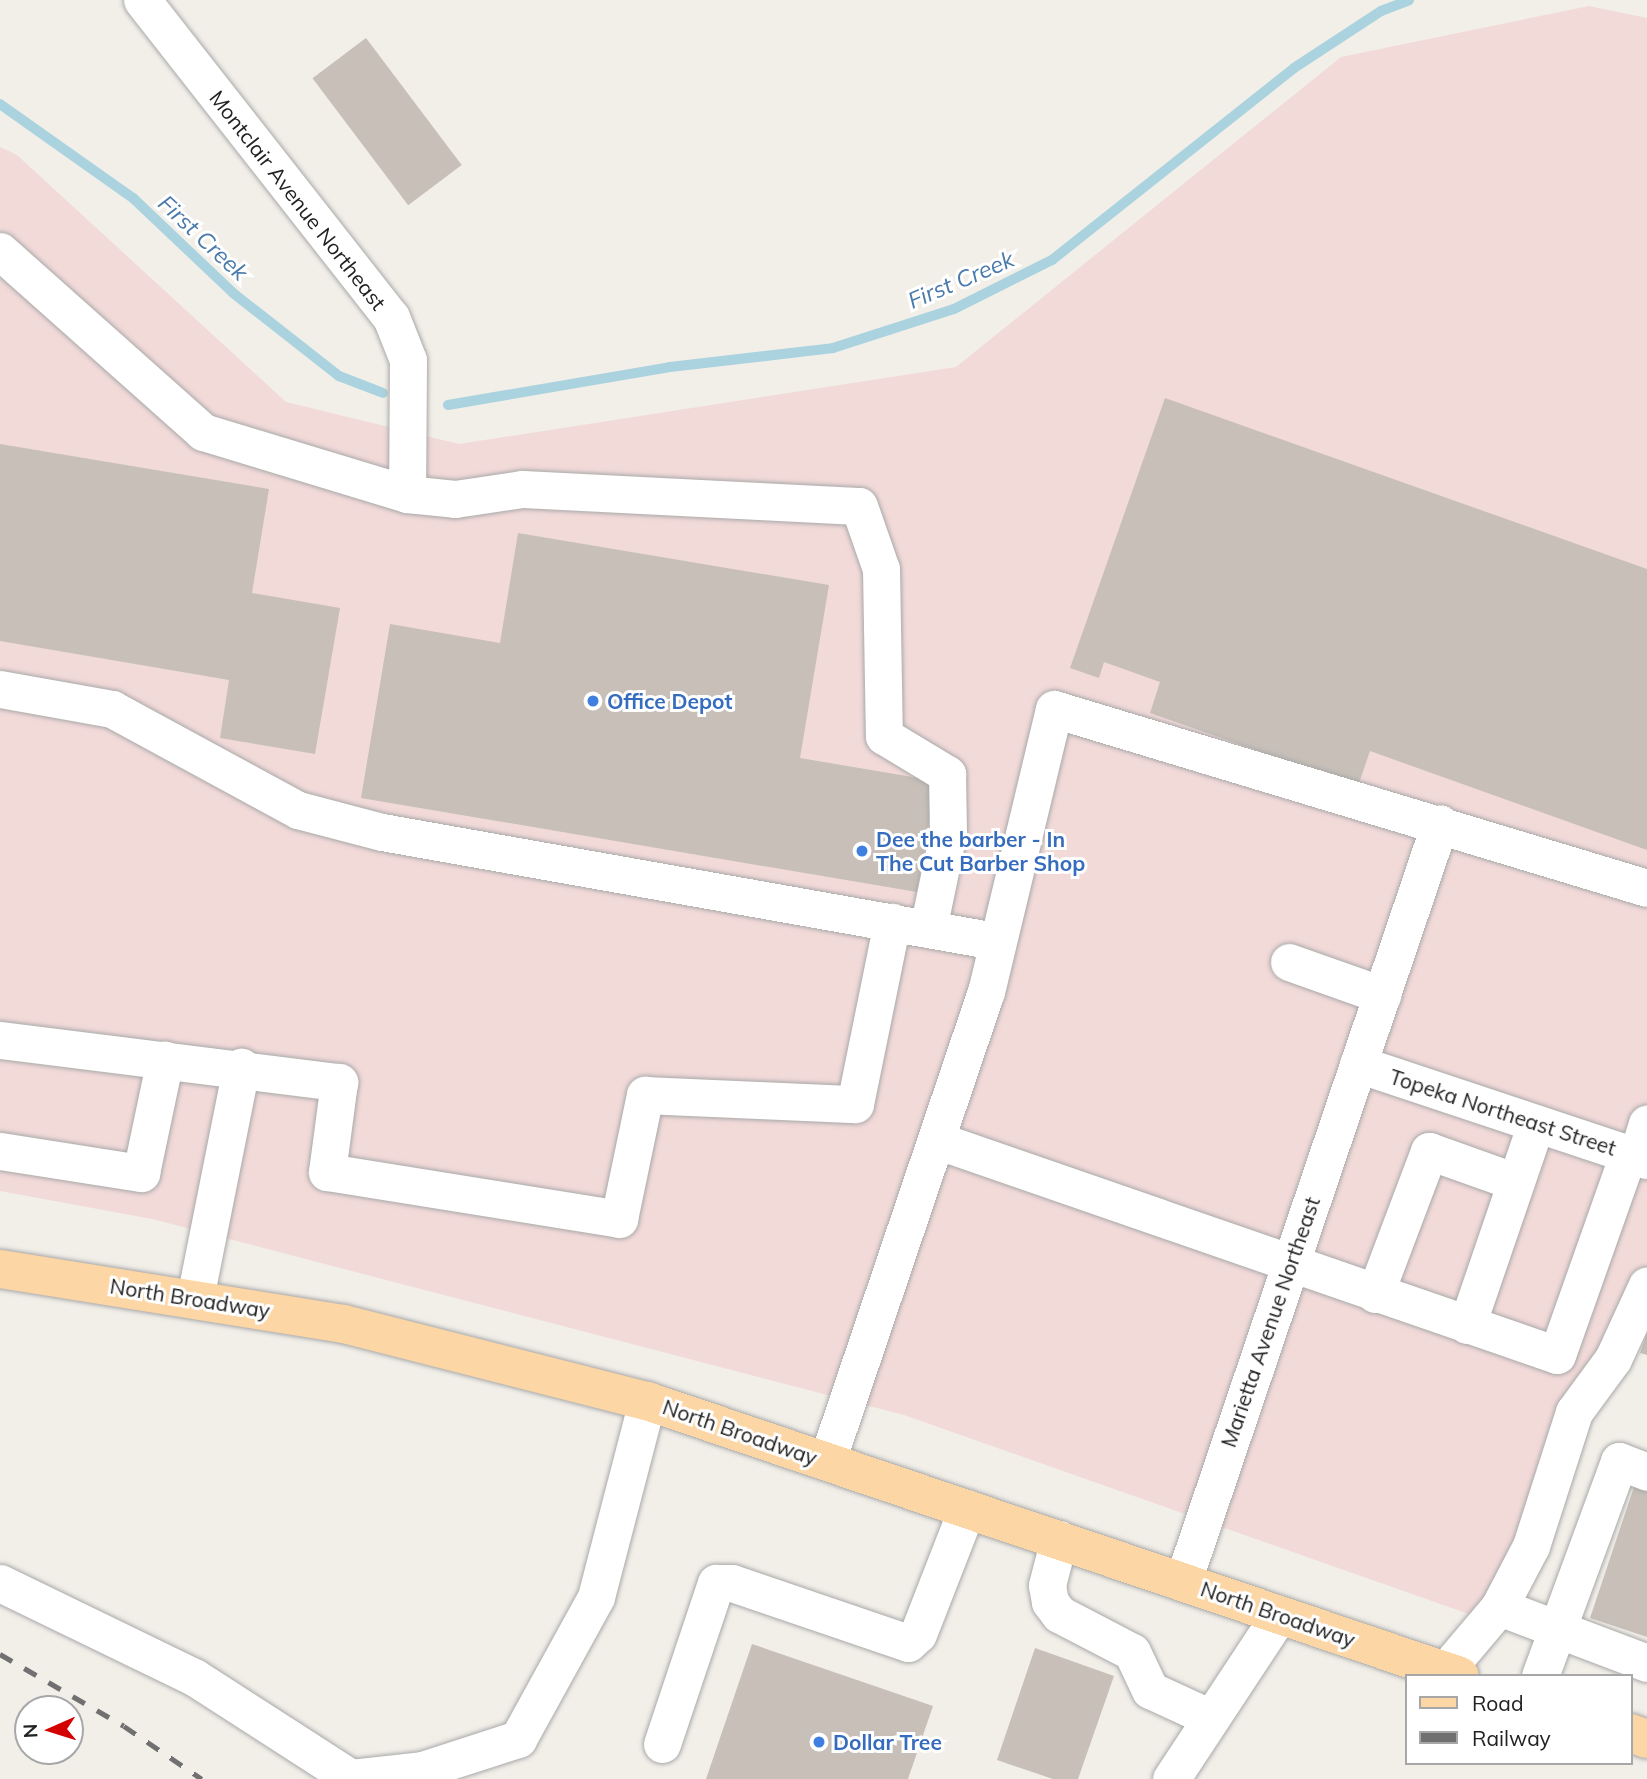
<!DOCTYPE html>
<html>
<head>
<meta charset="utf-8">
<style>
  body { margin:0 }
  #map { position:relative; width:1647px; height:1779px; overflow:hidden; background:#f2efe9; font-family:Mulish,sans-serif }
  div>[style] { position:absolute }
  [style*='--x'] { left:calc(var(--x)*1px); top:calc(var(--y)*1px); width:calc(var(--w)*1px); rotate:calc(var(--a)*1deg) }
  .commercial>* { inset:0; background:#f2dad9 }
  .stream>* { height:10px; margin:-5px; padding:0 5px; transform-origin:5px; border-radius:5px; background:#aad3df }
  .building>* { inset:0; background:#c7bfb8; transform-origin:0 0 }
  .roads { filter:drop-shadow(0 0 2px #a9a9a9) drop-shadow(0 0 2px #a9a9a9) }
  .minor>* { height:37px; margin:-18.5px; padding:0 18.5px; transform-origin:18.5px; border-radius:18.5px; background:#fff }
  .major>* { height:38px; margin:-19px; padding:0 19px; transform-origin:19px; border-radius:19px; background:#fcd6a4 }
  .rail>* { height:5px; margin-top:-2.5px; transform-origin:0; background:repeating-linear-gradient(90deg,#707070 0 14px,transparent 0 28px) }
  .dots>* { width:19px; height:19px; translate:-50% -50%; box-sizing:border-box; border:4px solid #fff; border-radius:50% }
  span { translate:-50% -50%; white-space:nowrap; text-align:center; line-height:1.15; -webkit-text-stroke:6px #fff; paint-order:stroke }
  .street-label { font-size:21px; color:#222 }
  .shop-label { font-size:21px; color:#366cbe; font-weight:700 }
  .left { translate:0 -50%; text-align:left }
  .water-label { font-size:23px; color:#4a7aab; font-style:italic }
  .legend { position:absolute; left:1405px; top:1674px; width:228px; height:91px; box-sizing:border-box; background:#fff; border:2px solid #a7a7a7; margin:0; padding:9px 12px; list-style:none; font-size:21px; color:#222 }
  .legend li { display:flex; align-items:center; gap:14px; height:35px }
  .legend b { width:35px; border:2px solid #a7a7a7 }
  .north { position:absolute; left:14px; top:1695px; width:70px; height:70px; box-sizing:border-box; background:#fff; border:2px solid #a7a7a7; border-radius:50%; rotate:267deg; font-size:19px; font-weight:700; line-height:28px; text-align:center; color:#222 }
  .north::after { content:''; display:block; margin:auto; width:24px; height:32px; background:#d40000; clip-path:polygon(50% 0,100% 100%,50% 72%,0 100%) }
</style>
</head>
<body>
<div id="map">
  <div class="commercial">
    <i style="clip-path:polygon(1589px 6px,1647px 18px,1647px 1268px,1483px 1619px,904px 1415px,152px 1219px,0 1191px,0 147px,17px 155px,286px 402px,459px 444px,956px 367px,1341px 57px)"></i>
  </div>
  <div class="stream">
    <i style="--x:0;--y:104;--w:163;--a:35.3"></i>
    <i style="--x:133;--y:198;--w:138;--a:43.5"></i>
    <i style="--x:233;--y:293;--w:135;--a:38.1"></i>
    <i style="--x:339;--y:376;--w:47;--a:21.1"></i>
    <i style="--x:448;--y:405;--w:225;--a:-9.7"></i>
    <i style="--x:670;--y:367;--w:164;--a:-6.6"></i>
    <i style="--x:833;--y:348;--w:127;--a:-17.9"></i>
    <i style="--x:954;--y:309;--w:110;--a:-26.6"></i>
    <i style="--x:1052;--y:260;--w:309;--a:-38.4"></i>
    <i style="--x:1294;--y:68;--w:104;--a:-33.2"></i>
    <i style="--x:1381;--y:11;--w:30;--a:-21"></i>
  </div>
  <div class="building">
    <i style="left:366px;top:38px;width:159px;height:67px;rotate:53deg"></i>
    <i style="clip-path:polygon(1165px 398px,1647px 569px,1647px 850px,1370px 751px,1358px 786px,1150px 713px,1160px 682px,1104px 662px,1099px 678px,1070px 668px)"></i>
    <i style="clip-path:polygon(0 444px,269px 489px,252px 593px,340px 608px,315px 754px,220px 738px,229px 680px,0 641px)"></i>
    <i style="clip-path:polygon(518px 533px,829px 585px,800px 758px,936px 781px,917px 892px,361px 798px,390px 624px,500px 643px)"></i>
    <i style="clip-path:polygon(1647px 1333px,1647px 1355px,1640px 1353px)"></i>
    <i style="clip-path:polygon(1636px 1481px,1647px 1485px,1647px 1637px,1590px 1618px)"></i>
    <i style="clip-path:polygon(752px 1644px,933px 1706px,908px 1779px,706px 1779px)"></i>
    <i style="clip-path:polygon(1035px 1648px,1114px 1676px,1078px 1779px,1053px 1779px,997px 1760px)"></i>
  </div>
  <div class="roads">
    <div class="minor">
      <i style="--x:142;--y:0;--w:403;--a:51.9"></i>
      <i style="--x:391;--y:317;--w:46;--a:68.4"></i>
      <i style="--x:408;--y:360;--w:134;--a:90.4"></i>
      <i style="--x:407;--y:494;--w:48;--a:5.9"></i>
      <i style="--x:455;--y:499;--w:68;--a:-8.5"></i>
      <i style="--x:522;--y:489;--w:337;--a:2.9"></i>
      <i style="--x:859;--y:506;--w:67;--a:70.8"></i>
      <i style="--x:881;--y:569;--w:167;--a:89"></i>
      <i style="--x:884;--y:736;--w:74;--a:31.1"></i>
      <i style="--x:947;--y:774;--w:59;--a:89"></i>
      <i style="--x:948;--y:833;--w:98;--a:101.8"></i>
      <i style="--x:0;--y:251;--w:272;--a:41.7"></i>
      <i style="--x:203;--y:432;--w:213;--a:16.9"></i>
      <i style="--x:0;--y:689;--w:114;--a:10.1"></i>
      <i style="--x:112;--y:709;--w:212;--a:28.5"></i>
      <i style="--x:298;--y:810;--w:87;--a:14.7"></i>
      <i style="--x:382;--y:832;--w:623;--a:10.08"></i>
      <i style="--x:1289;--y:962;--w:99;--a:19.5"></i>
      <i style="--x:0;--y:1040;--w:342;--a:7.1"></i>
      <i style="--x:339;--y:1082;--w:91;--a:97.6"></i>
      <i style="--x:327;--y:1172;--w:296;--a:9.1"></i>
      <i style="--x:619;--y:1219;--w:127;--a:-78.2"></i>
      <i style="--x:645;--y:1095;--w:210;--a:2.5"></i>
      <i style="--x:855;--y:1104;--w:186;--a:-78.5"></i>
      <i style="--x:1358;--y:1064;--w:305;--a:18.4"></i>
      <i style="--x:936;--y:1140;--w:657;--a:19.1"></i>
      <i style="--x:1557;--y:1355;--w:213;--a:-70.5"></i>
      <i style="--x:0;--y:1151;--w:143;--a:8.9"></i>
      <i style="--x:141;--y:1173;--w:116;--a:-78.1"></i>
      <i style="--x:1637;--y:1156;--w:34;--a:-73"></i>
      <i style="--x:1375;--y:1294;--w:153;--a:-69.3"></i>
      <i style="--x:1429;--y:1151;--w:92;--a:19.6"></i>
      <i style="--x:195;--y:1298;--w:236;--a:-78.7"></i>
      <i style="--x:1467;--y:1325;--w:213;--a:-71.1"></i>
      <i style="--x:827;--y:1461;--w:495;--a:-71.3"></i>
      <i style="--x:986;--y:992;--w:291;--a:-76.5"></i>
      <i style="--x:1054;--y:709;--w:619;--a:16.8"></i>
      <i style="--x:1059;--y:1539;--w:48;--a:104.6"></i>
      <i style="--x:1047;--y:1585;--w:17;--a:80"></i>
      <i style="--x:1050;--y:1602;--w:15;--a:53"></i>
      <i style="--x:1059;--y:1614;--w:82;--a:27.5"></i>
      <i style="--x:1132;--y:1652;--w:42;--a:64.7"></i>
      <i style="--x:1150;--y:1690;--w:67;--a:24.7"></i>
      <i style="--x:1183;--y:1581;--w:800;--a:-71.27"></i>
      <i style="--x:0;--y:1583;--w:216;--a:25.9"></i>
      <i style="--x:194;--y:1677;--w:187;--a:32.8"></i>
      <i style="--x:351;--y:1778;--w:71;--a:-6.4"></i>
      <i style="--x:422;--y:1770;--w:101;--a:-17.9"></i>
      <i style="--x:518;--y:1739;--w:162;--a:-61.2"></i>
      <i style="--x:596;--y:1597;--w:203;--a:-75.4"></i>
      <i style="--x:1499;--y:1607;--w:69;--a:-62.3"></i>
      <i style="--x:1531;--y:1546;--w:141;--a:-72.2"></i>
      <i style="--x:1574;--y:1412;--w:66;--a:-53.7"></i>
      <i style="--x:1613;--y:1359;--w:81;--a:-65.3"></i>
      <i style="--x:1445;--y:1671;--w:84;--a:-49.8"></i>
      <i style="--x:1499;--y:1607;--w:158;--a:20.7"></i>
      <i style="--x:1540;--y:1676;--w:229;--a:-69.8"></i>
      <i style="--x:1619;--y:1461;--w:30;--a:21"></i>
      <i style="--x:662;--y:1744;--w:170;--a:-71.5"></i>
      <i style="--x:716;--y:1583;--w:16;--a:0"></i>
      <i style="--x:732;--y:1583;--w:186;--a:18.8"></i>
      <i style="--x:908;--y:1643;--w:13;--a:-42"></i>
      <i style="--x:918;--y:1634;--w:135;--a:-68.7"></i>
      <i style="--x:1171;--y:1779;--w:196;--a:-56.6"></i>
    </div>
    <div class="major">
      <i style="--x:0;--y:1269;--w:348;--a:9.1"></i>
      <i style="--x:344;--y:1324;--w:313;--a:14.3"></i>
      <i style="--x:647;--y:1401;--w:858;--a:18.69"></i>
      <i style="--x:1631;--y:1733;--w:17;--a:21"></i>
    </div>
  </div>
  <div class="rail">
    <i style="--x:0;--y:1654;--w:143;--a:30.1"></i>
    <i style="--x:124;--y:1726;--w:94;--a:34.2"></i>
  </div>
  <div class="dots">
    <i style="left:593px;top:701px;background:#3f7fe0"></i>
    <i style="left:862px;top:851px;background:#3f7fe0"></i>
    <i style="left:819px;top:1742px;background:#3f7fe0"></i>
  </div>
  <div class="street-label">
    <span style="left:298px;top:200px;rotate:52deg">Montclair Avenue Northeast</span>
    <span style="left:1503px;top:1112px;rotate:18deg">Topeka Northeast Street</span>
    <span style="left:190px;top:1298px;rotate:9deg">North Broadway</span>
    <span style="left:1270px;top:1322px;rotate:-71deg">Marietta Avenue Northeast</span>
    <span style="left:740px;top:1432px;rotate:19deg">North Broadway</span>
    <span style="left:1278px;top:1614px;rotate:19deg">North Broadway</span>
  </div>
  <div class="shop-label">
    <span class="left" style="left:607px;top:701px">Office Depot</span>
    <span class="left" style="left:876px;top:851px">Dee the barber - In<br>The Cut Barber Shop</span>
    <span class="left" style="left:833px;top:1742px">Dollar Tree</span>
  </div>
  <div class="water-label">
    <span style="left:203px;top:238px;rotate:43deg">First Creek</span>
    <span style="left:961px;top:280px;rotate:-23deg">First Creek</span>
  </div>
  <ul class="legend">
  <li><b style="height:9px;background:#fcd6a4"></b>Road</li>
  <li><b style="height:9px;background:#707070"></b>Railway</li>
  </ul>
  <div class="north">N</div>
</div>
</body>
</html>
